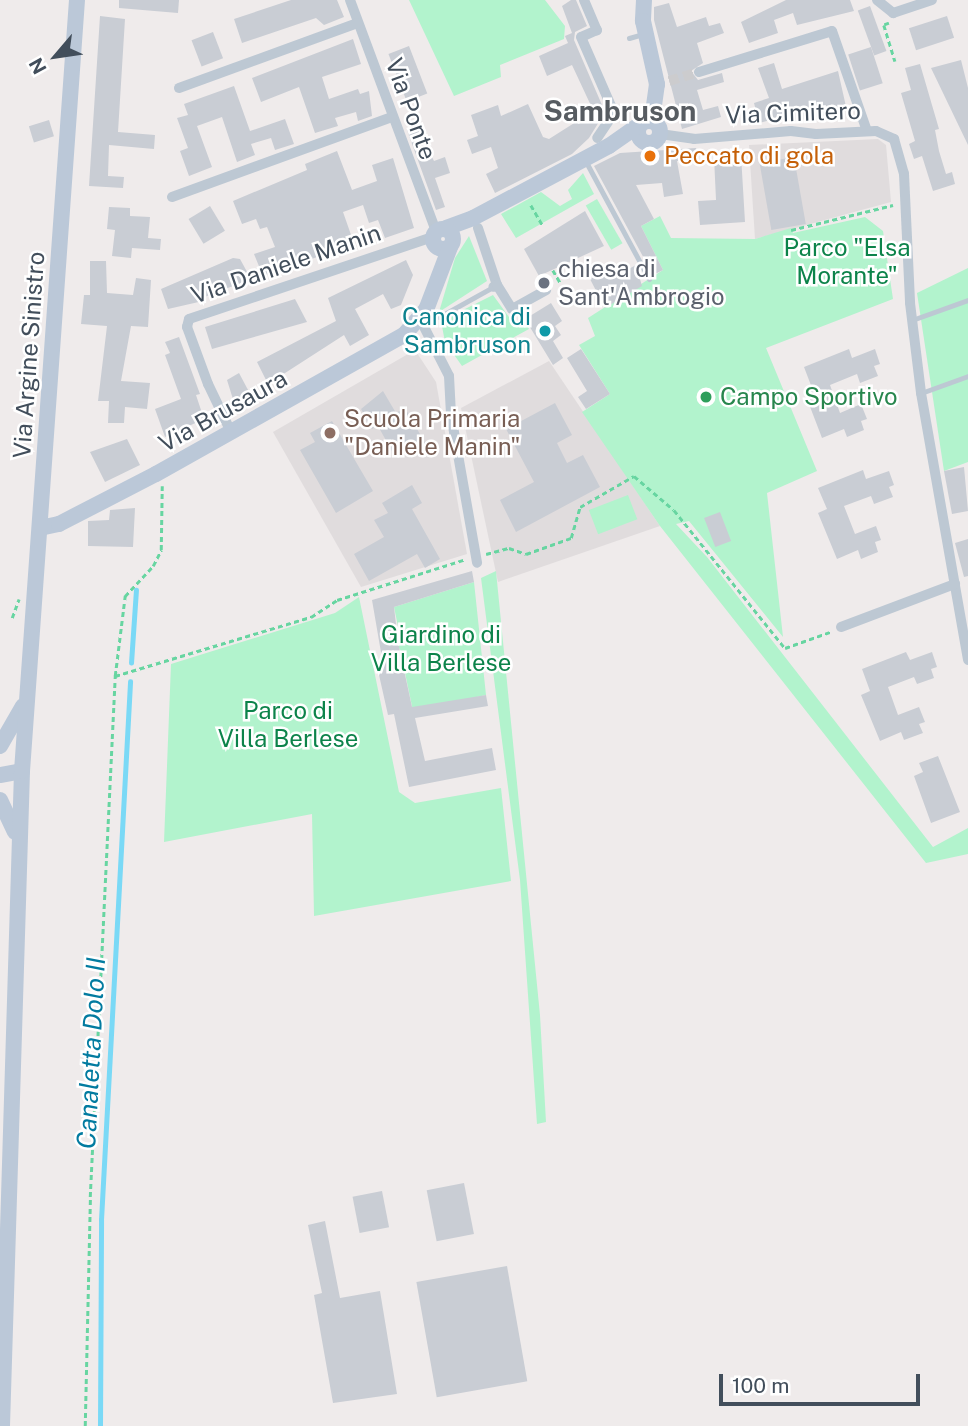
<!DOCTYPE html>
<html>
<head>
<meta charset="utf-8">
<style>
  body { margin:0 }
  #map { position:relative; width:968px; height:1426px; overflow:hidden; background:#efebeb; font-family:"Public Sans",sans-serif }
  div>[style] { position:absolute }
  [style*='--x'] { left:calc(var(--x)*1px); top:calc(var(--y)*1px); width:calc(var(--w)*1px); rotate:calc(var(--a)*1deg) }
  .education>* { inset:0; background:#e0dcdd }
  .green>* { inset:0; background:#b2f3cd; transform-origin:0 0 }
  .stream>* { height:4.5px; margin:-2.25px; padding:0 2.25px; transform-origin:2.25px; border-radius:2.25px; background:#7ad9f6 }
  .building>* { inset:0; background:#c9cdd4; transform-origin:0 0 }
  .street-tunnel>* { height:10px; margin-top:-5px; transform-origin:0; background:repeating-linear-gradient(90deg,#ccccce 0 10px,transparent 0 15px) }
  .path>* { height:2.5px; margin-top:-1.25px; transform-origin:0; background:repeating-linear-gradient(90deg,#67d5a1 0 5px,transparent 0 8.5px) }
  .lane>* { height:5px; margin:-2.5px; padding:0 2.5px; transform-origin:2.5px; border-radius:2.5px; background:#bdc8d3 }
  .street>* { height:10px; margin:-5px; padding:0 5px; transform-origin:5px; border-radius:5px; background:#bdc8d3 }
  .secondary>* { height:16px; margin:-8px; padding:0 8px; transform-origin:8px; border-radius:8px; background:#bbc8d8 }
  .secondary>.ring { margin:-8px; padding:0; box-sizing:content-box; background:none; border:16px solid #bbc8d8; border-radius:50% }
  .dots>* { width:19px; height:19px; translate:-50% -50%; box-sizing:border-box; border:4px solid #fff; border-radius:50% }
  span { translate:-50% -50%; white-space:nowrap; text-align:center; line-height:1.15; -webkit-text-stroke:5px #fff; paint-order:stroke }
  .street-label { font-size:24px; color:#424e5b }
  .food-label { font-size:24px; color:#c56008 }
  .left { translate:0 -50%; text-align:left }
  .park-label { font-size:24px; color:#0c834a }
  .worship-label { font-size:24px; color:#5b616d }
  .culture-label { font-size:24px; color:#0d838f }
  .right { translate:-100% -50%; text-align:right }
  .leisure-label { font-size:24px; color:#27864d }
  .education-label { font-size:24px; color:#785e54 }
  .water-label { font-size:26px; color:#027ba0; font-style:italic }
  .quarter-label { font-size:28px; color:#575c61; font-weight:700 }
  .north { position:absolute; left:21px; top:21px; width:70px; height:70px; -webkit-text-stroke:5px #fff; paint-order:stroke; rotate:241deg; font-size:19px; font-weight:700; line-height:28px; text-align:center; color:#424e5b }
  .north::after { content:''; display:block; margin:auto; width:24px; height:32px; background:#424e5b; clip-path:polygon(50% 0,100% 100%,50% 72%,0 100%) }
  .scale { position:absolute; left:719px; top:1374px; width:201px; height:32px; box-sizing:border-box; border:4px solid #424e5b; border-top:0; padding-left:9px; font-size:21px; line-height:24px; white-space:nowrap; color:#424e5b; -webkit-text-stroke:5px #fff; paint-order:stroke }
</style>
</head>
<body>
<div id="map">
  <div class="education">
    <i style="clip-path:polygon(878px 139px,886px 145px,891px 202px,755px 239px,749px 145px)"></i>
    <i style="clip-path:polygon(415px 350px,436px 382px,467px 554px,361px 587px,273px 432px)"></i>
    <i style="clip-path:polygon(549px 361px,660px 526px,498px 582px,461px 408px)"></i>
  </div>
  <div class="green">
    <i style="clip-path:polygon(409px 0,545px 0,565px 26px,564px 39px,500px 65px,501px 77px,454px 96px)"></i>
    <i style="clip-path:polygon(583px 173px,594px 194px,516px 238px,501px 214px,541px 192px,560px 206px,572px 199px,568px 190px)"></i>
    <i style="left:597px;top:199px;width:51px;height:13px;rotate:60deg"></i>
    <i style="clip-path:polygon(660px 216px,671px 238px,755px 239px,791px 228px,793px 233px,865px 217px,883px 231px,893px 299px,766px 348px,817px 471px,767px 493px,783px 637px,689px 521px,676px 524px,707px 557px,933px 847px,968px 828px,968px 854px,926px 863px,660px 526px,582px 412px,610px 394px,579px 345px,595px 336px,588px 318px,663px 270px,641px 226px)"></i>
    <i style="clip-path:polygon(469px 236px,487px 281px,439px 312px,455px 258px)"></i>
    <i style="clip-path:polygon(968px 268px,968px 462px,944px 471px,917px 293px)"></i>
    <i style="clip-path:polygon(493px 295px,514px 324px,524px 319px,529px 329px,462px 366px,445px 342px,441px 321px)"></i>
    <i style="left:628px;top:495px;width:26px;height:42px;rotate:69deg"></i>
    <i style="clip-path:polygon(496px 571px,540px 1015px,546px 1122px,537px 1124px,520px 880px,481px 578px)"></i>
    <i style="clip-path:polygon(474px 582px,486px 695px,413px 711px,400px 649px,392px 643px,401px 641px,394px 607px)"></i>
    <i style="clip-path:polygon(359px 597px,399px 792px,415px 803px,501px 788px,511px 881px,314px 916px,312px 814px,164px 842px,171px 664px,335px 613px)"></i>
  </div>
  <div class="stream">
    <i style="--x:131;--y:663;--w:73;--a:-86.1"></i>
    <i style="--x:100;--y:1426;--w:206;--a:-89.7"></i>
    <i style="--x:101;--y:1220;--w:539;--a:-86.91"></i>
  </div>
  <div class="building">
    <i style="clip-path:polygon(119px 0,179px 0,178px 13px,119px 8px)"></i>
    <i style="clip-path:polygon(291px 0,337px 0,344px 17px,324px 25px,316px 18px,242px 43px,234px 19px)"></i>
    <i style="clip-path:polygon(571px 0,576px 0,587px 26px,575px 32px,574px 40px,605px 112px,589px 138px,572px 154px,495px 193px,486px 174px,498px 168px,491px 147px,472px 154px,467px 140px,478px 136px,471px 115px,498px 105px,501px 116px,528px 104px,543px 137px,549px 139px,579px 120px,579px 110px,593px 110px,572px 65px,547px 76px,539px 56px,568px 43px,565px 36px,572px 33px,562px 6px)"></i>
    <i style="clip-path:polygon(786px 0,850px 0,854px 11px,797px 25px,793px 13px,774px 20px,778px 33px,749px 43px,741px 22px)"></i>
    <i style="clip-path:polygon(669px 3px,677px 27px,706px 17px,709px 26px,720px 23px,724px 33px,697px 43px,703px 63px,691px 71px,698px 80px,722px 73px,724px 82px,697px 90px,703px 110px,718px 106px,721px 117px,682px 129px,654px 20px,654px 7px)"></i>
    <i style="left:870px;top:6px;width:48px;height:13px;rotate:70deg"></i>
    <i style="clip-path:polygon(100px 16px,125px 19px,118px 132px,155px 135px,154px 149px,109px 145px,108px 176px,124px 177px,123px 188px,89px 186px)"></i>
    <i style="left:947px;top:16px;width:23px;height:40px;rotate:72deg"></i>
    <i style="left:213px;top:32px;width:28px;height:23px;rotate:69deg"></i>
    <i style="clip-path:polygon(353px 39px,361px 64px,322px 77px,329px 99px,358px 89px,360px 94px,369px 91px,372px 116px,358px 121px,356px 112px,335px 118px,338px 126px,315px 133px,299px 87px,261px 102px,252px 78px)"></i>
    <i style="left:409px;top:46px;width:51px;height:22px;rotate:69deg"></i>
    <i style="left:871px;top:47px;width:38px;height:24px;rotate:72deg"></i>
    <i style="clip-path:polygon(961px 60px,968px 88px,968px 145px,931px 68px)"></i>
    <i style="clip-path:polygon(774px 63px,782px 89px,838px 71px,847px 111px,791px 122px,789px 115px,759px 123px,754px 103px,769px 98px,758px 68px)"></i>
    <i style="clip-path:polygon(920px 64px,939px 129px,935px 130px,939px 151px,946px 174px,952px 172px,955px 184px,933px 191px,922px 156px,914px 159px,909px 144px,915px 141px,901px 93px,911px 90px,905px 68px)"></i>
    <i style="clip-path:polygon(234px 86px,250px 131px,285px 119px,294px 144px,275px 150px,271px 138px,251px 144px,255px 155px,237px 162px,222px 117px,197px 126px,212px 167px,189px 176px,180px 151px,188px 148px,177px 118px,188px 115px,184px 104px)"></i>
    <i style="left:49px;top:120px;width:17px;height:21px;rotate:73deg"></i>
    <i style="clip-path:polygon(417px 127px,434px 161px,445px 157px,450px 173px,435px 178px,445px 207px,436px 210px,407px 130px)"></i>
    <i style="clip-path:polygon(696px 148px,698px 159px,677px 161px,683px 194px,664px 197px,662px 183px,636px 185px,654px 219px,641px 226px,663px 270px,653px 275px,594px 166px,620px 153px)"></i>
    <i style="clip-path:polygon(337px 151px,352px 190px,377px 181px,372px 165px,393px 158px,414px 228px,385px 238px,378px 220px,369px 223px,363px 205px,343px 212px,356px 249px,342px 254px,340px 249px,263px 276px,254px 254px,275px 247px,267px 227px,260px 229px,256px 219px,242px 224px,233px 201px,307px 170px,305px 164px)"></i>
    <i style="clip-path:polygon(741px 155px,745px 222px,700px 225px,698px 201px,716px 200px,714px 157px)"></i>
    <i style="left:794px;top:157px;width:68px;height:35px;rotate:80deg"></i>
    <i style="left:210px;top:206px;width:29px;height:25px;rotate:59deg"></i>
    <i style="clip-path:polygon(109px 207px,130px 208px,130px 216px,150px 217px,148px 238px,161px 239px,160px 250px,132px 248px,131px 258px,112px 256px,115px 230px,107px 229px)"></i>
    <i style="clip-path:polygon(585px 211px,604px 246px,539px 276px,524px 249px)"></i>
    <i style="clip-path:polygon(233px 258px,240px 259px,251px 279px,202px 298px,203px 301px,168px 309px,161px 289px)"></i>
    <i style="clip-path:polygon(406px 260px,413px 275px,401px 305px,391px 309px,383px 294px,355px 309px,369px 335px,350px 346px,344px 335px,268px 384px,257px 362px,336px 321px,328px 298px)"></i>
    <i style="clip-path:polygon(90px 261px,106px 261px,107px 293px,133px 295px,136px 278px,151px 280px,148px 327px,131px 326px,121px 381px,150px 383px,147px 409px,125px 407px,124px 423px,108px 423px,109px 401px,98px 401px,107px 326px,81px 324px,84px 295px,90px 295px)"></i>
    <i style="clip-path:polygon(636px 265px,642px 286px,605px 308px,590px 279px,612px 267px,616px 276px)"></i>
    <i style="clip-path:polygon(295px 299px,307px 322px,212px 349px,205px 327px)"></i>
    <i style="clip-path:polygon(551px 303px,562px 321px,555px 326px,561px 335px,553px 341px,563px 358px,553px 365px,525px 319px)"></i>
    <i style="clip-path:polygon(179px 337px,200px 394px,196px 395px,204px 419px,165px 437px,155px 409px,181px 399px,165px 355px,170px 353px,165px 342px)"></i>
    <i style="clip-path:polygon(581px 349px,610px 394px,586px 409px,578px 397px,587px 391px,567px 358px)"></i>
    <i style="clip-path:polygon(849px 349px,852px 358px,875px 349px,880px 364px,874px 366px,878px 376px,860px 383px,857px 374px,830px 385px,840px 413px,861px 404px,867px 419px,861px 421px,864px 430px,847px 437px,844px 429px,822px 438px,804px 391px,812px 388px,804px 367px)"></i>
    <i style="clip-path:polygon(239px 373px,255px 403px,237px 412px,227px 380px)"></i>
    <i style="clip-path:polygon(383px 391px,396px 413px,405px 408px,428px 448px,410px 458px,404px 447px,393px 453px,378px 426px,372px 429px,361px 409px)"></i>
    <i style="clip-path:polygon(555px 403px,572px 435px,557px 443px,567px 463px,583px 455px,600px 487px,516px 532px,500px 500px,534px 482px,506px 429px)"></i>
    <i style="clip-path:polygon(332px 421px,373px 491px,336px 513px,300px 450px,315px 442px,310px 433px)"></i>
    <i style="clip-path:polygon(127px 439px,140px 465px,105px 482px,90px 452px)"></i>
    <i style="clip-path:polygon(964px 467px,968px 511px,952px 514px,944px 471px)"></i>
    <i style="clip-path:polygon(863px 470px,866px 479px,889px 471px,894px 485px,889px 487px,893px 497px,874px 504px,871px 496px,844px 506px,855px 534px,876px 526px,881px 540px,875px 542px,878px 552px,861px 559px,858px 550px,837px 559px,818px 513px,827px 509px,818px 488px)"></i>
    <i style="clip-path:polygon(412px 485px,422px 503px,412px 509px,440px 559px,425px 568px,417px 554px,369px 581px,354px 554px,384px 537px,374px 520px,388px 513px,382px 503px)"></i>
    <i style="clip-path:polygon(135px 508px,133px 547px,88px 546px,88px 521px,109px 520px,110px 510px)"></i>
    <i style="left:720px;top:512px;width:31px;height:17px;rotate:69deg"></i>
    <i style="clip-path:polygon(968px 539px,968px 576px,964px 577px,955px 543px)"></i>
    <i style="clip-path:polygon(472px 571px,474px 582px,394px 607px,398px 642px,412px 707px,486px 695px,488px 706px,415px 718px,425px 761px,492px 748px,496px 770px,409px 787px,394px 714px,388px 715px,377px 666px,383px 664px,372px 600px)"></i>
    <i style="clip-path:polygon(906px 652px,910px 660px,932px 652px,937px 667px,931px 669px,934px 678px,917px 684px,914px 677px,888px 687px,898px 715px,919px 707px,925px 722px,919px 724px,923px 733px,904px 740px,901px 732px,880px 741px,861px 695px,870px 691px,862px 669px)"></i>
    <i style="clip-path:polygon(938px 756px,960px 812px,931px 823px,914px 776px,923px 772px,919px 763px)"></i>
    <i style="left:464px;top:1183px;width:52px;height:38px;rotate:79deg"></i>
    <i style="left:382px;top:1191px;width:37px;height:30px;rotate:79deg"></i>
    <i style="clip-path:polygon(325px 1221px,340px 1298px,380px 1291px,397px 1394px,333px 1403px,314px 1295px,322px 1293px,308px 1225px)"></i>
    <i style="left:507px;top:1266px;width:117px;height:92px;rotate:80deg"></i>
  </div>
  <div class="street-tunnel">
    <i style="--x:669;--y:81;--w:31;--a:-17"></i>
  </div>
  <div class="path">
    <i style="--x:889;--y:23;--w:5;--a:158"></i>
    <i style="--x:884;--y:25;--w:38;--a:73"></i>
    <i style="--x:531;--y:205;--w:24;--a:60"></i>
    <i style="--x:791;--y:230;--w:105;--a:-13.8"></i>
    <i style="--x:553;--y:270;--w:14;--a:60"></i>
    <i style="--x:486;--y:554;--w:24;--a:-15"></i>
    <i style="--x:509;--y:548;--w:18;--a:19"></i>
    <i style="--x:526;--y:554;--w:48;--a:-19.6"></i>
    <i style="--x:571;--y:538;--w:32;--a:-74"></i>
    <i style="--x:580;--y:507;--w:62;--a:-29.9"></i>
    <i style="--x:634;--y:476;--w:52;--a:40.4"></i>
    <i style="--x:674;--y:510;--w:177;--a:51.2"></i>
    <i style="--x:785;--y:648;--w:48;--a:-19.6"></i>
    <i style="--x:12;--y:618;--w:20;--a:-70"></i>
    <i style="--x:115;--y:676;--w:205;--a:-16.8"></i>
    <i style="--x:311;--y:617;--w:31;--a:-33"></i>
    <i style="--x:337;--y:600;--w:135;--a:-17.6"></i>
    <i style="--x:85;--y:1426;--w:229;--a:-88.7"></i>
    <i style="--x:90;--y:1197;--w:522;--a:-87.25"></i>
    <i style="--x:115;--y:676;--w:81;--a:-82.9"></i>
    <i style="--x:125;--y:596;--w:41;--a:-47"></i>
    <i style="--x:153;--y:566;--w:18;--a:-63"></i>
    <i style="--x:161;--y:550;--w:64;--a:-89.1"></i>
  </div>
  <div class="lane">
    <i style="--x:629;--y:38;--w:15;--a:-16"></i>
    <i style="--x:586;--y:162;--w:133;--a:61.7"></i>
    <i style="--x:439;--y:317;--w:62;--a:-29.1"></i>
    <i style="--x:912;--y:320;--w:59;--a:-19.7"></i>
    <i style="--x:921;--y:393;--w:50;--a:-19.9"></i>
  </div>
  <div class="street">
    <i style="--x:350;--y:0;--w:246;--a:69.6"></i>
    <i style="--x:584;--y:0;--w:33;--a:67"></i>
    <i style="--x:597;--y:30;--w:17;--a:156"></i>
    <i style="--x:581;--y:37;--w:83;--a:66.5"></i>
    <i style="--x:614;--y:113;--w:30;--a:124"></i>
    <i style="--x:877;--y:0;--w:21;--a:39"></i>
    <i style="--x:893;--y:13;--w:41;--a:-18.4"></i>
    <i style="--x:699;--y:72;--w:139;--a:-17.1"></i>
    <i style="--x:832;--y:31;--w:106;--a:70.7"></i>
    <i style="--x:179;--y:88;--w:190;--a:-20"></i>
    <i style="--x:660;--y:134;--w:34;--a:8"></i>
    <i style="--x:694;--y:139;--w:97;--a:-4.7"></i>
    <i style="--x:791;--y:131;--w:25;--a:7"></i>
    <i style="--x:816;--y:134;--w:60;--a:-2.9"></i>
    <i style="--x:876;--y:131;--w:20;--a:24"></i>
    <i style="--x:894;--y:139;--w:36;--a:74"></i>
    <i style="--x:904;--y:174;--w:129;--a:87.3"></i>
    <i style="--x:910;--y:303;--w:91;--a:83"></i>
    <i style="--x:921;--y:393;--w:271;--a:80"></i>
    <i style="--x:172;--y:197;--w:234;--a:-20"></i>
    <i style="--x:478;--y:228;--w:60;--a:71.6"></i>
    <i style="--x:497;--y:285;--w:4;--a:153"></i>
    <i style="--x:497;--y:285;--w:28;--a:58"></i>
    <i style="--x:512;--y:309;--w:39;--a:-29"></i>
    <i style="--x:420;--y:319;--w:64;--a:63"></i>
    <i style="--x:449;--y:376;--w:39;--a:87"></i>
    <i style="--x:451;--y:415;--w:150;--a:80"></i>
    <i style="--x:231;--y:432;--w:53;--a:-115.6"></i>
    <i style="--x:208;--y:384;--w:61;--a:-110.2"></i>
    <i style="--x:187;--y:327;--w:8;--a:-76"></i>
    <i style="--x:189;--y:319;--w:257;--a:-18.6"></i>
    <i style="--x:841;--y:627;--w:122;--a:-20.7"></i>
  </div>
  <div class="secondary">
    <i style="--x:644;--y:0;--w:21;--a:93"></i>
    <i style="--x:643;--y:21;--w:65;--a:77.5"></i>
    <i style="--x:657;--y:84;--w:37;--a:98"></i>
    <i class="ring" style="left:638px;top:121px;width:6px;height:6px"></i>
    <i style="--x:446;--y:228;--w:29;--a:-20"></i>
    <i style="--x:473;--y:218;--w:154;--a:-27.9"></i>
    <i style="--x:609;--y:146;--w:39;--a:-35"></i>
    <i class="ring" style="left:433px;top:229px;width:4px;height:4px"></i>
    <i style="--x:40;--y:528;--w:19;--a:-12"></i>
    <i style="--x:59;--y:524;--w:109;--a:-27.3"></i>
    <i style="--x:156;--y:474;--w:284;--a:-29.3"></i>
    <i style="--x:404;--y:335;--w:33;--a:-49"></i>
    <i style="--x:426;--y:310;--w:67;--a:-69.1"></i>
    <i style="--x:0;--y:746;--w:46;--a:-60.1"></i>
    <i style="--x:0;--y:775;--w:22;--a:-10"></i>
    <i style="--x:0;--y:800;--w:35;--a:65"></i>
    <i style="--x:2;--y:1426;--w:655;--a:-88.25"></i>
    <i style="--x:22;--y:771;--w:773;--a:-85.92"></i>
  </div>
  <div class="dots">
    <i style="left:650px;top:156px;background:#e8710a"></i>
    <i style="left:544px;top:283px;background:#6b7280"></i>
    <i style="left:545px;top:331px;background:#0f9aa8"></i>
    <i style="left:706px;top:397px;background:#2e9e5b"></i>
    <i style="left:330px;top:433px;background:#8d6e63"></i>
  </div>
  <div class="street-label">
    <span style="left:411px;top:109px;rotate:70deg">Via Ponte</span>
    <span style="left:793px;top:113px;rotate:-2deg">Via Cimitero</span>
    <span style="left:286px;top:264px;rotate:-19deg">Via Daniele Manin</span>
    <span style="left:29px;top:355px;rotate:-86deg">Via Argine Sinistro</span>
    <span style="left:223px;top:411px;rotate:-29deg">Via Brusaura</span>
  </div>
  <div class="food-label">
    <span class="left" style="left:664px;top:156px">Peccato di gola</span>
  </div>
  <div class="park-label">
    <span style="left:847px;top:262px">Parco "Elsa<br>Morante"</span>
    <span style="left:441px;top:649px">Giardino di<br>Villa Berlese</span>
    <span style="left:288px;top:725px">Parco di<br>Villa Berlese</span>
  </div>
  <div class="worship-label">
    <span class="left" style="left:558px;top:283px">chiesa di<br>Sant'Ambrogio</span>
  </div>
  <div class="culture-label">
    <span class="right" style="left:531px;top:331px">Canonica di<br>Sambruson</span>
  </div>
  <div class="leisure-label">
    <span class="left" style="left:720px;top:397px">Campo Sportivo</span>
  </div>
  <div class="education-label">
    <span class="left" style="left:344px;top:433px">Scuola Primaria<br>"Daniele Manin"</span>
  </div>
  <div class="water-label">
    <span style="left:91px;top:1053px;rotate:-87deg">Canaletta Dolo II</span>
  </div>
  <div class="quarter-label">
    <span style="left:620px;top:111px">Sambruson</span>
  </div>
  <div class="north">N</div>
  <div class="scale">100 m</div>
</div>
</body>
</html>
